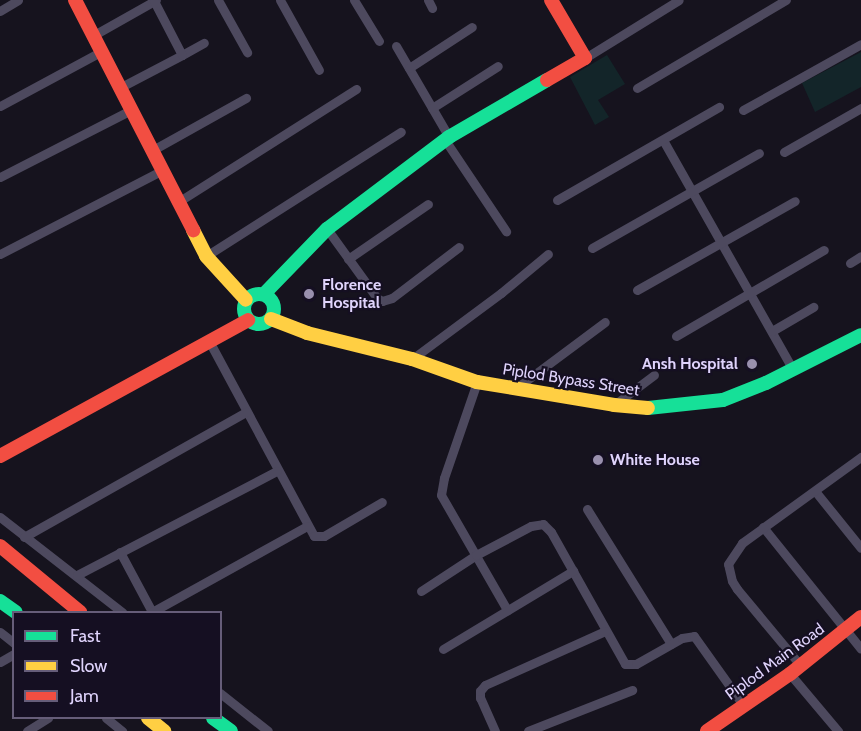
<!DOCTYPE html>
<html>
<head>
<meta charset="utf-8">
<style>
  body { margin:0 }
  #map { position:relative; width:861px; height:731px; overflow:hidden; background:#16131e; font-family:Cabin,sans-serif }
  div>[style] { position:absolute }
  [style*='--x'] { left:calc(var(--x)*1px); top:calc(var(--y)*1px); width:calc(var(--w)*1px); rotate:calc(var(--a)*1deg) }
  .green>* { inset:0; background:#132529 }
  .street>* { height:9px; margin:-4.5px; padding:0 4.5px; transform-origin:4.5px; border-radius:4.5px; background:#4d495e }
  .fast>* { height:14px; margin:-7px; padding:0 7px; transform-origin:7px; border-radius:7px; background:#16e098 }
  .fast>.ring { margin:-7px; padding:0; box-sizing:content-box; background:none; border:14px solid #16e098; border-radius:50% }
  .slow>* { height:14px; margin:-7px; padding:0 7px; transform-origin:7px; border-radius:7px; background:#ffcf43 }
  .jam>* { height:14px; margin:-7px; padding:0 7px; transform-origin:7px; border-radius:7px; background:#f24e42 }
  .dots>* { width:16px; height:16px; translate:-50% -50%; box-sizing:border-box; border:3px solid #150f22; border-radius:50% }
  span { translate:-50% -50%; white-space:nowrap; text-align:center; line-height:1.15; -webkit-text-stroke:4.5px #150f22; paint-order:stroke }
  .poi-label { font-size:16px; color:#dfd3fc; font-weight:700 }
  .left { translate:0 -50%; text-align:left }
  .right { translate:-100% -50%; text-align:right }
  .street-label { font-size:16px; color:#dfd3fc }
  .legend { position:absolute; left:12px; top:611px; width:210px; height:108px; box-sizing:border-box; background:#150f22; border:2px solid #665d79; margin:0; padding:8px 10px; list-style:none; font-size:18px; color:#dfd3fc }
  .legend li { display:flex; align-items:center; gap:12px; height:30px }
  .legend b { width:30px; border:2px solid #665d79 }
</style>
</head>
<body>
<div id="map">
  <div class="green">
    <i style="clip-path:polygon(861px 52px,861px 87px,815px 112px,802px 83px)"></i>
    <i style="clip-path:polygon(607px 55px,625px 84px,598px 100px,609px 117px,595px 125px,570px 77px)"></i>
  </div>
  <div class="street">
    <i style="--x:218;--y:0;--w:60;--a:60.9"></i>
    <i style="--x:280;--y:0;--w:80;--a:60.9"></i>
    <i style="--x:354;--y:0;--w:48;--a:58.6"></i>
    <i style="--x:428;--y:0;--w:9;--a:63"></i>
    <i style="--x:0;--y:11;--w:21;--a:-31"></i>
    <i style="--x:94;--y:35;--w:71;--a:-29.4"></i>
    <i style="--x:396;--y:46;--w:105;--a:59.8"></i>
    <i style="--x:182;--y:55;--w:25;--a:-29"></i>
    <i style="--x:585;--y:58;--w:110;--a:-31.7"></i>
    <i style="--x:409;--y:68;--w:75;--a:-33.1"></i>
    <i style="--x:121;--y:87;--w:69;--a:-27.7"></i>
    <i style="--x:182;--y:55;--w:61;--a:-117.4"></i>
    <i style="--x:637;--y:88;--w:173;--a:-30.6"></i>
    <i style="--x:0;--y:106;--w:116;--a:-28.3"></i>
    <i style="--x:432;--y:108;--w:78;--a:-32.5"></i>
    <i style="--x:743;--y:110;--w:135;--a:-29.2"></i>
    <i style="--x:445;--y:140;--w:110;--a:56.2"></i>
    <i style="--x:663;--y:140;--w:264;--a:60.5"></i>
    <i style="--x:151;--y:151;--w:109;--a:-29.2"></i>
    <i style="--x:784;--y:152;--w:89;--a:-29.7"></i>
    <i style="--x:0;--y:177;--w:149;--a:-27.1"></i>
    <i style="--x:557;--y:200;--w:187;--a:-29.9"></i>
    <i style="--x:178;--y:202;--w:211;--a:-32.4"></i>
    <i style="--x:327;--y:229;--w:85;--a:54.1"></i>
    <i style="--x:377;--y:298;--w:6;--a:31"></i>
    <i style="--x:382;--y:301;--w:10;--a:-17"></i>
    <i style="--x:392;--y:298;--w:84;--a:-37.3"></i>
    <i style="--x:592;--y:248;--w:192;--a:-29.6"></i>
    <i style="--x:0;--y:254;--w:181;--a:-27.3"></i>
    <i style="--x:206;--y:256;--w:231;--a:-32.5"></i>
    <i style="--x:348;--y:259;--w:97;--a:-34.5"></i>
    <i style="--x:850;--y:263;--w:13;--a:-32"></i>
    <i style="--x:637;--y:290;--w:181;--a:-29.4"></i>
    <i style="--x:772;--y:331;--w:48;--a:-30.3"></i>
    <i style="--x:676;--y:336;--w:171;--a:-30.2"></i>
    <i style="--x:209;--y:341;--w:221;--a:61.7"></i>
    <i style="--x:314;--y:536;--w:10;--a:0"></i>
    <i style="--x:324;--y:536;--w:67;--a:-30.4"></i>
    <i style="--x:412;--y:359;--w:111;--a:-36.6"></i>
    <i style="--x:501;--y:293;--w:61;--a:-39.7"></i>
    <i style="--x:477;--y:382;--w:102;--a:109"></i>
    <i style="--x:444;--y:478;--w:17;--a:100"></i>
    <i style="--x:441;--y:495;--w:133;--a:60.1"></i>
    <i style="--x:515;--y:389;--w:112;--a:-36.7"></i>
    <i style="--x:614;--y:405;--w:50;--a:-36.9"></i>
    <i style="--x:815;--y:491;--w:73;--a:51.1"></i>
    <i style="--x:587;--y:509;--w:159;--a:58.1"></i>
    <i style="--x:0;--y:517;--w:155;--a:37.9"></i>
    <i style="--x:763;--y:527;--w:156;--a:51.2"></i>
    <i style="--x:24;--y:537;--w:255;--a:-29.4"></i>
    <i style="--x:120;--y:552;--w:68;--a:61.9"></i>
    <i style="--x:77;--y:575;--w:225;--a:-27.5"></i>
    <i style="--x:421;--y:591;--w:66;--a:-33.2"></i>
    <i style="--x:476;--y:555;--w:62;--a:-27.8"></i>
    <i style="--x:531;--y:526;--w:12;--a:-9"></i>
    <i style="--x:543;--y:524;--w:11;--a:45"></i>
    <i style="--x:551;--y:532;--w:151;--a:60.7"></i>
    <i style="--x:625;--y:664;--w:11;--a:0"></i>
    <i style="--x:636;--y:664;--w:53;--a:-29.5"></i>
    <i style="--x:682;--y:638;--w:12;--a:-9"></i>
    <i style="--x:694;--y:636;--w:86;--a:54.5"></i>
    <i style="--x:152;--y:612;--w:177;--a:-29"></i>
    <i style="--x:0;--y:632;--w:18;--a:38"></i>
    <i style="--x:443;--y:649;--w:152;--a:-31"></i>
    <i style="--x:0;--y:662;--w:16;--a:-30"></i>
    <i style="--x:801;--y:666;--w:100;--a:-129.7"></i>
    <i style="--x:737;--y:589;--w:9;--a:-122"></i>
    <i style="--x:732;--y:581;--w:17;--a:-103"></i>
    <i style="--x:728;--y:564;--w:25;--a:-56"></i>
    <i style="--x:742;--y:543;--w:147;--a:-35.9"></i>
    <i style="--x:790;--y:674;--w:75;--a:49.9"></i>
    <i style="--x:220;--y:693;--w:61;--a:38.4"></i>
    <i style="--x:106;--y:718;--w:21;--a:39"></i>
    <i style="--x:27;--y:731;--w:25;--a:-32"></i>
    <i style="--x:495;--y:731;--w:36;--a:-114"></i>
    <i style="--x:480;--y:698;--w:7;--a:-90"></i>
    <i style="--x:480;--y:691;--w:8;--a:-50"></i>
    <i style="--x:485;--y:685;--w:132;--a:-24.2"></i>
    <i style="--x:528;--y:731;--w:112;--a:-21.5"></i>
  </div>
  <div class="fast">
    <i class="ring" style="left:244px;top:294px;width:16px;height:16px"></i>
    <i style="--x:264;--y:294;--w:91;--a:-45.9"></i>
    <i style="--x:327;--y:229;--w:153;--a:-37"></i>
    <i style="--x:449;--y:137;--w:113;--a:-30.2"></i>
    <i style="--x:648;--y:408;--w:75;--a:-6.1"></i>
    <i style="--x:723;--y:400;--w:46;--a:-21.6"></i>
    <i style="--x:766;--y:383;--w:106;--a:-26.8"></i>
    <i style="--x:0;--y:601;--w:19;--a:35"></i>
    <i style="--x:213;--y:718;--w:22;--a:36"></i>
  </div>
  <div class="slow">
    <i style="--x:193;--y:230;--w:29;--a:63"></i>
    <i style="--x:206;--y:256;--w:59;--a:47.7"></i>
    <i style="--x:271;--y:319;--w:39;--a:21"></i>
    <i style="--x:307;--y:333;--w:108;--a:13.9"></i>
    <i style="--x:412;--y:359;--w:69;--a:19.5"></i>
    <i style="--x:477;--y:382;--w:139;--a:9.5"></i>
    <i style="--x:614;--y:405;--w:34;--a:5"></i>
    <i style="--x:148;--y:718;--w:21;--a:39"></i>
  </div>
  <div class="jam">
    <i style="--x:75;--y:0;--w:259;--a:62.8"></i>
    <i style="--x:547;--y:80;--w:44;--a:-30.1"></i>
    <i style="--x:585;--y:58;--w:67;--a:-120.4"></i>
    <i style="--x:0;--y:456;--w:283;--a:-28.7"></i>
    <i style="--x:0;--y:546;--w:104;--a:39.5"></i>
    <i style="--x:707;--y:731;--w:101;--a:-34.5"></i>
    <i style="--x:790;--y:674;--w:91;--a:-38.8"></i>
  </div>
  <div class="dots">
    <i style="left:309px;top:294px;background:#9990ae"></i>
    <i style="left:752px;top:364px;background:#9990ae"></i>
    <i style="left:598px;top:460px;background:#9990ae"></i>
  </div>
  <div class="poi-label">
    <span class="left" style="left:322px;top:294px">Florence<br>Hospital</span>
    <span class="right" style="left:738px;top:364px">Ansh Hospital</span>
    <span class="left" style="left:610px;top:460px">White House</span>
  </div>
  <div class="street-label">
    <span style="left:571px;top:380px;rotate:9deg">Piplod Bypass Street</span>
    <span style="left:775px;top:662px;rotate:-36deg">Piplod Main Road</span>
  </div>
  <ul class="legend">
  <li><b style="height:8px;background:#16e098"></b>Fast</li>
  <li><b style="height:8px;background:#ffcf43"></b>Slow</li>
  <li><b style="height:8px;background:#f24e42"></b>Jam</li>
  </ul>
</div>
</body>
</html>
